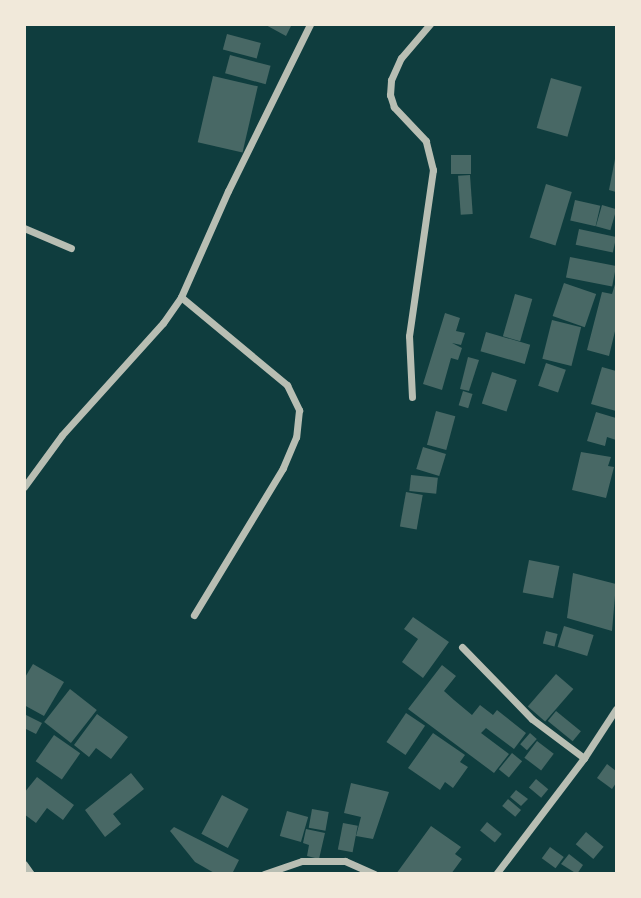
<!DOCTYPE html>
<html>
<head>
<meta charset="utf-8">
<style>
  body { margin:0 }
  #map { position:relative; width:641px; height:898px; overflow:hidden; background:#0f3d3e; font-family:Overpass,sans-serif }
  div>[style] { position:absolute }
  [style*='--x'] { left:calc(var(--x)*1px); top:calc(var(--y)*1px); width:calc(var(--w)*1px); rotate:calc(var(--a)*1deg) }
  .building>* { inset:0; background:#486865; transform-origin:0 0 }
  .minor>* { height:7px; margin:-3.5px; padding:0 3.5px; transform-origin:3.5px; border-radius:3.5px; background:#b8beb3 }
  span { translate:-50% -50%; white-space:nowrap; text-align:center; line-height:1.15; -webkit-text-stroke:5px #f1e9da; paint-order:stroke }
  .frame { position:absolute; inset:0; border:26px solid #f1e9da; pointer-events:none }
</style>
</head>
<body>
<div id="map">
  <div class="building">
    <i style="clip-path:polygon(264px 24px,292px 24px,286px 36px)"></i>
    <i style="left:227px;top:34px;width:35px;height:16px;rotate:15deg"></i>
    <i style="left:230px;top:55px;width:42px;height:19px;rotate:15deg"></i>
    <i style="left:213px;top:76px;width:46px;height:68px;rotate:13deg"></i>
    <i style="left:551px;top:78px;width:32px;height:52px;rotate:16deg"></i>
    <i style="left:451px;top:155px;width:20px;height:19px"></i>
    <i style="clip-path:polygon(615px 159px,616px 159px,616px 192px,609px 190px)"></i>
    <i style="left:470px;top:175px;width:39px;height:12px;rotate:86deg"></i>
    <i style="left:546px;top:184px;width:27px;height:56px;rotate:17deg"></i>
    <i style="left:575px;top:200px;width:26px;height:21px;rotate:13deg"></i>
    <i style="left:602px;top:205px;width:15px;height:22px;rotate:16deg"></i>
    <i style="left:579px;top:229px;width:38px;height:16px;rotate:12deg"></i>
    <i style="left:570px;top:257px;width:47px;height:21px;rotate:11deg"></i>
    <i style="clip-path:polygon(616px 281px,616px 327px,609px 356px,587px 350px,602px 292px,612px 294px)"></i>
    <i style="left:564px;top:283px;width:34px;height:35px;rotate:19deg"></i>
    <i style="left:515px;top:294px;width:18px;height:44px;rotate:16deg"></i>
    <i style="clip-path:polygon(445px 313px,460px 318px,456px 331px,465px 333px,461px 345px,452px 343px,462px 348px,458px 360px,451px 358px,442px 390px,423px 384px)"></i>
    <i style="left:552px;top:320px;width:30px;height:40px;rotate:14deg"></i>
    <i style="left:486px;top:332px;width:46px;height:20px;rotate:16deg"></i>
    <i style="clip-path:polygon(468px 357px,479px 360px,469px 391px,460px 389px)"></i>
    <i style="left:546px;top:363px;width:21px;height:24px;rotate:19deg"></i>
    <i style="clip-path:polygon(602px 367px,616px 371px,616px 411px,591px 404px)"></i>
    <i style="left:492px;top:372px;width:26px;height:33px;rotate:18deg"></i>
    <i style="left:463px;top:391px;width:10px;height:15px;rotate:17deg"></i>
    <i style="left:436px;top:411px;width:20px;height:35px;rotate:15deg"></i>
    <i style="clip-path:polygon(596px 412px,616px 418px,616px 440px,607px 437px,605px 446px,587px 441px)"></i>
    <i style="left:423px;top:447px;width:24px;height:23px;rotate:17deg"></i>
    <i style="clip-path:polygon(581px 452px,611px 457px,608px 466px,614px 467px,606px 498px,572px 490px)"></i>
    <i style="left:411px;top:475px;width:27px;height:16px;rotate:6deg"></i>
    <i style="left:406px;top:492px;width:17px;height:35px;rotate:10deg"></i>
    <i style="left:529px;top:560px;width:31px;height:33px;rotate:11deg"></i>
    <i style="clip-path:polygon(573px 573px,616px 584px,612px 631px,567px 618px)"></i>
    <i style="clip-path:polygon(413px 617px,449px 642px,423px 678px,402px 662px,418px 639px,404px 629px)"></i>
    <i style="left:564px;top:626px;width:31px;height:22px;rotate:17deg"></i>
    <i style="left:546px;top:631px;width:12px;height:13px;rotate:14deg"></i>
    <i style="clip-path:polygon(33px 664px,64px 682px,44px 716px,24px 705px,24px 679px)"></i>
    <i style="clip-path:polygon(442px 665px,456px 676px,444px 691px,454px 700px,472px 715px,480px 705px,493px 715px,497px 710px,526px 733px,514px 749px,486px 728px,481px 733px,509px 754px,494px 773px,408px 709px)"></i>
    <i style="left:556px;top:674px;width:23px;height:43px;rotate:41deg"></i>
    <i style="left:70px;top:689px;width:34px;height:42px;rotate:38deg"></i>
    <i style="left:556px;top:711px;width:32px;height:13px;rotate:39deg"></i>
    <i style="left:406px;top:713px;width:23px;height:35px;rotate:34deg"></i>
    <i style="clip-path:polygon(24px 714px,42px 723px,36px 734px,24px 728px)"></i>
    <i style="clip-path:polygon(97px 714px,128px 737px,111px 759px,96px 748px,89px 757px,74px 745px)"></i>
    <i style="clip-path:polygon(433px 733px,465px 755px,460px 762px,468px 767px,453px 788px,445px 782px,440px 790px,408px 768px)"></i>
    <i style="left:530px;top:733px;width:9px;height:15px;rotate:41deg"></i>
    <i style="left:54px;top:735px;width:32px;height:32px;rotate:35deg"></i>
    <i style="left:537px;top:741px;width:21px;height:21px;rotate:37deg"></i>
    <i style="left:512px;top:753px;width:13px;height:21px;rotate:39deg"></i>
    <i style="clip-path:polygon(607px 764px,616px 771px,616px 783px,612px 789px,597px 778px)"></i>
    <i style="clip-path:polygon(131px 773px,144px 789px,113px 814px,121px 824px,105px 837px,85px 810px)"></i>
    <i style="clip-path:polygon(37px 777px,74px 805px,63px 820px,47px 808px,36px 823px,24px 814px,24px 793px)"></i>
    <i style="left:536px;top:779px;width:16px;height:11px;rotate:40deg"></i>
    <i style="clip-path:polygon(351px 783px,389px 792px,373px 839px,356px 836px,361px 817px,344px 813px)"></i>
    <i style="clip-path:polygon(516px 790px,528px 799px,521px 806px,510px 797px)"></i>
    <i style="left:222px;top:795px;width:30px;height:44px;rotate:28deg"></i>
    <i style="left:508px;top:799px;width:17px;height:9px;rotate:40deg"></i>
    <i style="left:312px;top:809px;width:17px;height:19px;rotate:10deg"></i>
    <i style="left:287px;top:811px;width:22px;height:26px;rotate:16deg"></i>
    <i style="left:487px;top:822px;width:19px;height:11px;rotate:39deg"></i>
    <i style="left:343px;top:823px;width:15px;height:27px;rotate:11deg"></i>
    <i style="clip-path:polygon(431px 826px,461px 847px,455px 854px,462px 859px,451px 874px,396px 874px)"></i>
    <i style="clip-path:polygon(174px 827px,239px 860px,232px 874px,216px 874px,195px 862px,170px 831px)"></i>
    <i style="clip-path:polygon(306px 829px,325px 833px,319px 859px,307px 856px,309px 845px,303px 843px)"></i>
    <i style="left:586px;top:832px;width:23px;height:16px;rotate:40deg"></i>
    <i style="left:550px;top:847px;width:17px;height:14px;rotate:36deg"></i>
    <i style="clip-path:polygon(569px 854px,583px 865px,577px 874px,561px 864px)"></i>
  </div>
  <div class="minor">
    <i style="--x:24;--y:228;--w:51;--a:23.1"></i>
    <i style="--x:181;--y:297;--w:138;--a:39.7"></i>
    <i style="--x:287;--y:385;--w:28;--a:64"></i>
    <i style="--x:299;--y:410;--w:27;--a:96"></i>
    <i style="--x:296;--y:437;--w:34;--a:113"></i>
    <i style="--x:283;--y:468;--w:172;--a:121.2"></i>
    <i style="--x:412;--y:397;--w:61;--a:-92.8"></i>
    <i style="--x:409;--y:336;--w:168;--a:-81.8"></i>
    <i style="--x:433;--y:170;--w:30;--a:-104"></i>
    <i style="--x:426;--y:141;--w:47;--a:-133.3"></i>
    <i style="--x:394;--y:107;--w:13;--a:-108"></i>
    <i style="--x:390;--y:95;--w:15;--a:-86"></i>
    <i style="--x:391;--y:80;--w:24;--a:-66"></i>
    <i style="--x:401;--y:58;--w:45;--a:-49.5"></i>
    <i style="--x:24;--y:487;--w:64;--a:-53.8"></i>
    <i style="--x:62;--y:435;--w:151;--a:-48"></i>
    <i style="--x:163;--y:323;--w:32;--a:-55"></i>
    <i style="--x:181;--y:297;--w:116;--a:-66.1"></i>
    <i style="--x:228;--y:191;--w:186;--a:-63.8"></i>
    <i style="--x:462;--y:647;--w:100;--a:45.8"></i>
    <i style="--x:532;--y:719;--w:65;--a:36.9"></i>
    <i style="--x:24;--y:864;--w:12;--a:55"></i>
    <i style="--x:264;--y:874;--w:40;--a:-18.9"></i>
    <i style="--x:302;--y:861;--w:43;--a:0"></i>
    <i style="--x:345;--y:861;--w:32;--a:24"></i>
    <i style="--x:496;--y:874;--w:146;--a:-52.8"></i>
    <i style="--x:584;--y:758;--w:59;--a:-56.9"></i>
  </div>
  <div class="frame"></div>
</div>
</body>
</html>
